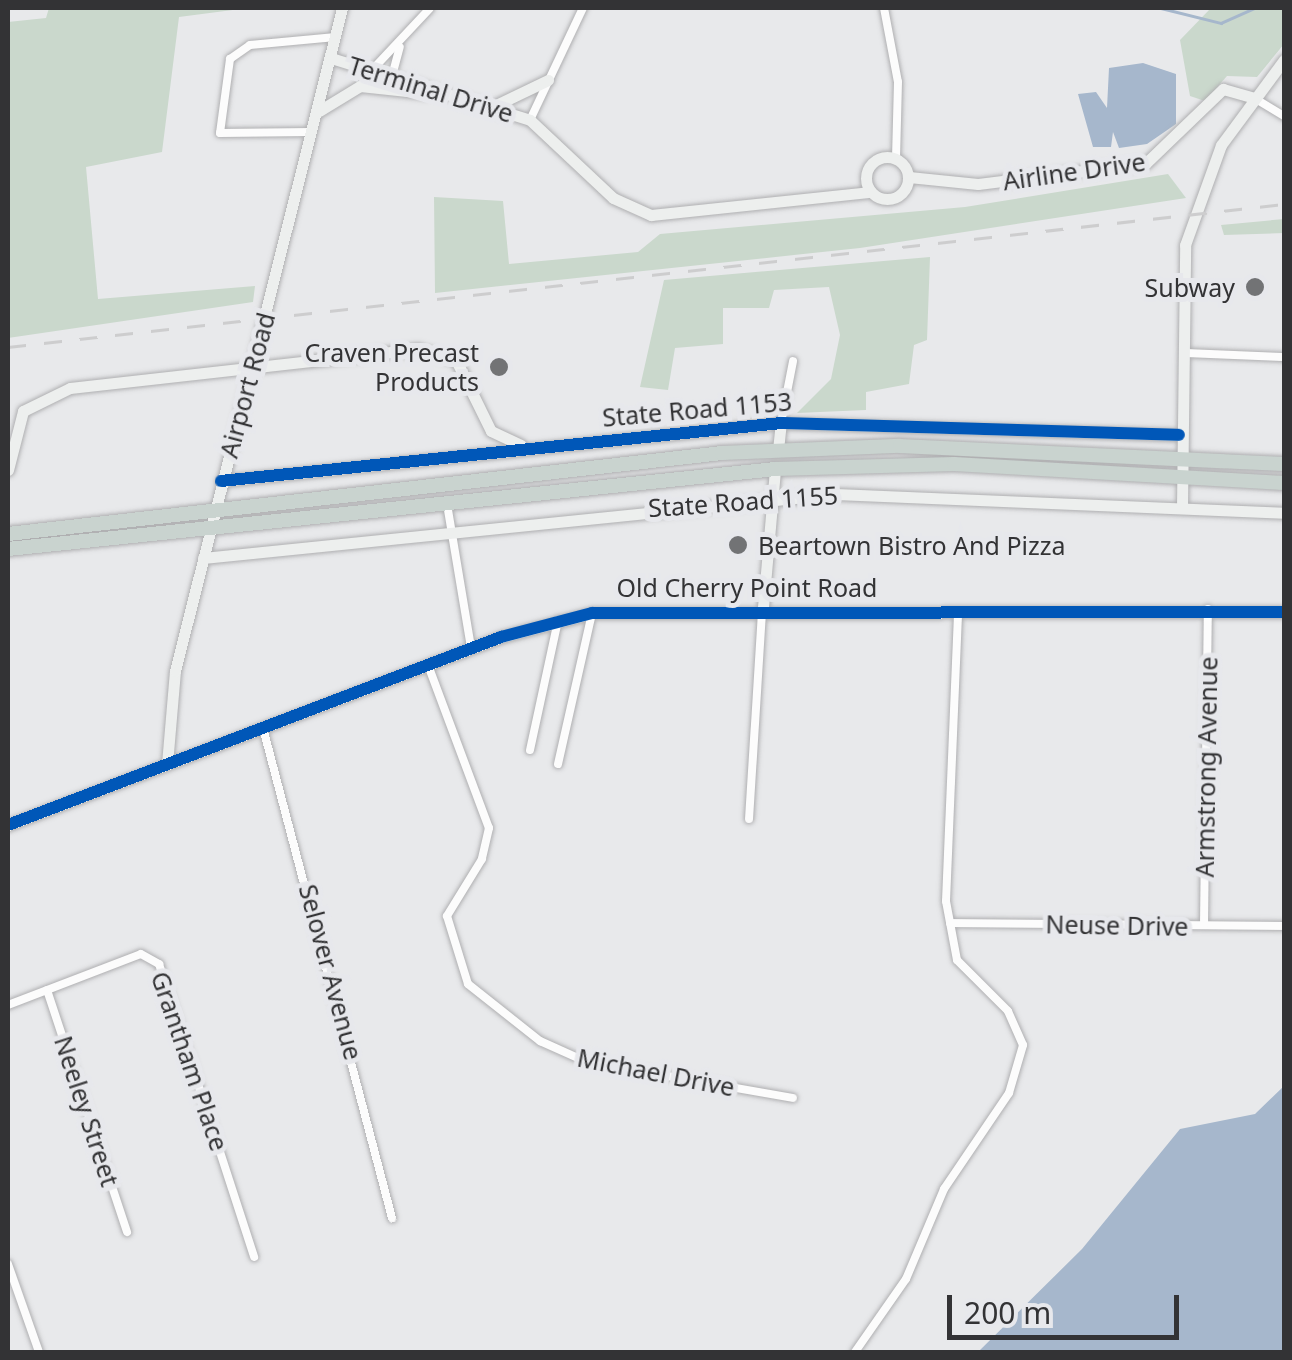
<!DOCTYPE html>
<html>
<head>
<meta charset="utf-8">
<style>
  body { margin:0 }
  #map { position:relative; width:1292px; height:1360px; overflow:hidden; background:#e8e9eb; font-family:"Noto Sans",sans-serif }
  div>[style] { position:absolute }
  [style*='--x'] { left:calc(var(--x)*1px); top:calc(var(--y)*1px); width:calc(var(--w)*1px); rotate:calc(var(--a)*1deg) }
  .green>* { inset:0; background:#cad8cc }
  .water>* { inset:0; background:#a6b7cc }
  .stream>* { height:2.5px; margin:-1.25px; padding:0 1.25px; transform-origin:1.25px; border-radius:1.25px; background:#a6b7cc }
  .roads { filter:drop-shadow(0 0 2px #afafb1) drop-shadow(0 0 2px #afafb1) }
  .street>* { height:8px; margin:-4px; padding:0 4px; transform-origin:4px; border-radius:4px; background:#fcfcfc }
  .secondary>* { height:11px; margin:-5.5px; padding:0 5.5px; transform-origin:5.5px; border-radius:5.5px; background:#edefee }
  .secondary>.ring { margin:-5.5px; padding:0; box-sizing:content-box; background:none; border:11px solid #edefee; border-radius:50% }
  .highway>* { height:14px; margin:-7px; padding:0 7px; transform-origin:7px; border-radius:7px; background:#c9d3cf }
  .rail>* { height:2.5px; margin-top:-1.25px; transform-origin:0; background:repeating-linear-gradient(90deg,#cdcdce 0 18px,transparent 0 36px) }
  .cycleway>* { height:12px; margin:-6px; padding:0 6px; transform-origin:6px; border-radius:6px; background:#0057b8 }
  .dots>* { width:28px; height:28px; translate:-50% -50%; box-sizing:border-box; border:5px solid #e7e8ec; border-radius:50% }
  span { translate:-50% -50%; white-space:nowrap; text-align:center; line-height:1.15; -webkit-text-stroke:10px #e7e8ec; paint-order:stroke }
  .street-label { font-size:25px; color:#333335 }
  .poi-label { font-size:25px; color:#333335 }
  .right { translate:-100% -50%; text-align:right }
  .left { translate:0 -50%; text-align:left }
  .frame { position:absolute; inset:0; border:10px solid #333335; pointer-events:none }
  .scale { position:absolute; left:947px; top:1295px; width:232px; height:45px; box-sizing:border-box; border:5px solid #333335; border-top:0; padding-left:12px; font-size:30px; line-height:35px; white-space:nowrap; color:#333335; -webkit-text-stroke:8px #e7e8ec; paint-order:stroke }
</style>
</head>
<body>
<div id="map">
  <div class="green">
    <i style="clip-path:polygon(49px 8px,248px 8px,179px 17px,162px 152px,86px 167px,98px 299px,255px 286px,253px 302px,8px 338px,8px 22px,46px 18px)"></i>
    <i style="clip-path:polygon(1211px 8px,1284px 8px,1284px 44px,1257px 77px,1227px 76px,1205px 101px,1190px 96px,1180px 40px)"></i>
    <i style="clip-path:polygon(1168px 174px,1186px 198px,860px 248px,435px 293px,434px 197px,503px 201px,509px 264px,638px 252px,660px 234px,965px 207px)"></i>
    <i style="clip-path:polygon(1284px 219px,1284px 233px,1224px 235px,1221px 225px)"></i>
    <i style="clip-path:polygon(930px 257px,927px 340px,914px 345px,909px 384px,866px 392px,866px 410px,797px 413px,831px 379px,840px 335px,829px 287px,774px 290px,769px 308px,723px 308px,723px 344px,675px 348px,668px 390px,640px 387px,664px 280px)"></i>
  </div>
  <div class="water">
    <i style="clip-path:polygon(1143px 63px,1176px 74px,1176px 124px,1147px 144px,1119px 148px,1113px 132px,1111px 147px,1093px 147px,1078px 94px,1096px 92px,1107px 108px,1109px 68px)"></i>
    <i style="clip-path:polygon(1284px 1086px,1284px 1352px,978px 1352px,1082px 1249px,1180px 1129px,1255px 1114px)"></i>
  </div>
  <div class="stream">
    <i style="--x:1161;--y:8;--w:62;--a:14"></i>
    <i style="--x:1221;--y:23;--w:37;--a:-24"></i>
  </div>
  <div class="roads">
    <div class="street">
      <i style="--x:884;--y:8;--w:75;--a:79.3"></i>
      <i style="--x:898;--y:82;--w:77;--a:91.5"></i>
      <i style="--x:373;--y:69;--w:83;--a:-46.9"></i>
      <i style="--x:392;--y:76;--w:30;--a:-75"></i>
      <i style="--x:1254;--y:98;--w:35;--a:31"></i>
      <i style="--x:530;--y:120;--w:124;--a:-64.7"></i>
      <i style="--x:311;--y:132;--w:91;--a:179.4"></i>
      <i style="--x:220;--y:133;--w:75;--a:-82.3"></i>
      <i style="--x:230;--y:59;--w:24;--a:-35"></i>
      <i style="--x:250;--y:45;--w:86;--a:-5.3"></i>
      <i style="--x:1184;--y:353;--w:100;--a:2.3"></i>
      <i style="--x:781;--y:423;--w:63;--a:-79"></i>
      <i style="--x:447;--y:504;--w:146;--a:80.5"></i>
      <i style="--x:428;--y:665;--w:174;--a:69.5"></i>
      <i style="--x:489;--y:828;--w:32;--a:103"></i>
      <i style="--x:482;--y:859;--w:67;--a:121.6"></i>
      <i style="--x:447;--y:916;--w:71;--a:72.8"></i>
      <i style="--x:468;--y:984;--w:92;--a:38.4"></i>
      <i style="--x:540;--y:1041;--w:51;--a:24.1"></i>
      <i style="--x:587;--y:1062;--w:209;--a:9.9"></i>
      <i style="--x:263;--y:728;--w:507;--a:75.25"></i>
      <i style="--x:530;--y:750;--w:133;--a:-77.8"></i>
      <i style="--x:558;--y:764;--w:155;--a:-77.3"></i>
      <i style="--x:749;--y:819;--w:207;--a:-86.4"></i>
      <i style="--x:950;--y:923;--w:334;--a:0.5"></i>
      <i style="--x:1204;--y:925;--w:316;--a:-89.3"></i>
      <i style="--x:47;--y:990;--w:255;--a:71.7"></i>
      <i style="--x:8;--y:1005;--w:142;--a:-21"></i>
      <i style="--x:141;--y:954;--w:21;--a:29"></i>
      <i style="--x:159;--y:964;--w:308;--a:72"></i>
      <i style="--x:8;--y:1264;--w:93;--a:70.6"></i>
      <i style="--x:855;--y:1352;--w:89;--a:-55.1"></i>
      <i style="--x:906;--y:1279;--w:98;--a:-67.1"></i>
      <i style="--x:944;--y:1189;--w:116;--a:-55.9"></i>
      <i style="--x:1009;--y:1093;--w:50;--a:-73.7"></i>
      <i style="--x:1023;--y:1045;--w:37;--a:-114"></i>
      <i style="--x:1008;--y:1011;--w:72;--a:-135"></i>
      <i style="--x:957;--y:960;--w:60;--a:-100.6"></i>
      <i style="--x:946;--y:901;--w:290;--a:-87.6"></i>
    </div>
    <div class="secondary">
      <i style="--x:331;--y:58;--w:208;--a:17.3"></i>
      <i style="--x:530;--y:120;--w:114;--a:43.2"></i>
      <i style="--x:613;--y:198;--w:42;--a:24.1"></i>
      <i style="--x:651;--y:215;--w:221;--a:-6"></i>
      <i style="--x:494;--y:106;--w:60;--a:-25.7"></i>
      <i style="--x:319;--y:111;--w:48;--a:-31.4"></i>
      <i style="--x:360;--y:86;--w:66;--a:6.1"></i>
      <i class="ring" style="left:866px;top:157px;width:31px;height:31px"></i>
      <i style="--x:909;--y:177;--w:69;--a:5.8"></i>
      <i style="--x:978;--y:184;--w:169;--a:-7.1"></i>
      <i style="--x:1146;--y:163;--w:107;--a:-43.9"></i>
      <i style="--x:1223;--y:89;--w:32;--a:16"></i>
      <i style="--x:778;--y:450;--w:27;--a:-84"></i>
      <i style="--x:8;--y:470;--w:61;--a:-75.7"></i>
      <i style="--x:23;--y:411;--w:52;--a:-26.1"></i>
      <i style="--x:70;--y:388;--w:350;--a:-6.4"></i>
      <i style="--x:418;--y:349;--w:40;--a:16"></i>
      <i style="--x:456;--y:360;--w:79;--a:63.8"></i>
      <i style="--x:491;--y:431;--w:33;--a:25"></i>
      <i style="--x:221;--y:481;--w:563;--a:-5.91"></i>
      <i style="--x:781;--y:423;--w:398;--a:1.7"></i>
      <i style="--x:1182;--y:507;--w:262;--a:-89.3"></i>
      <i style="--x:1185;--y:245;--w:106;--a:-70.2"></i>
      <i style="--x:1221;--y:145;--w:106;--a:-53.5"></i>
      <i style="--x:203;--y:558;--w:635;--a:-5.78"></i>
      <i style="--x:835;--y:494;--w:449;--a:2.4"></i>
      <i style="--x:763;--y:607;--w:139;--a:-85"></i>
      <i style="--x:167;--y:764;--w:93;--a:-85.1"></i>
      <i style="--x:175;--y:671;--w:684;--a:-75.86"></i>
      <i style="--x:8;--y:825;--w:528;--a:-20.87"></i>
      <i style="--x:501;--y:637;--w:94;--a:-14.8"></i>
      <i style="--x:592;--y:613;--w:692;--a:-0.08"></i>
    </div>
    <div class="highway">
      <i style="--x:8;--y:534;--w:719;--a:-6.47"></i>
      <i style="--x:722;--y:453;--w:178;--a:-2.3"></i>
      <i style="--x:900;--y:446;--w:384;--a:2.7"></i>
      <i style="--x:8;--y:549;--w:771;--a:-5.95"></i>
      <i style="--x:775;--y:469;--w:179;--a:-1.6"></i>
      <i style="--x:954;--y:464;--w:331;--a:3.3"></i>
    </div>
  </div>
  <div class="rail">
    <i style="--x:8;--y:347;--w:1284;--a:-6.39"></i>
  </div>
  <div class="cycleway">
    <i style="--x:221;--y:481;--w:563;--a:-5.91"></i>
    <i style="--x:781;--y:423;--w:398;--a:1.7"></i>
    <i style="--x:8;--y:825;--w:528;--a:-20.87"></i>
    <i style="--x:501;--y:637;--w:94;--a:-14.8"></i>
    <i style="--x:592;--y:613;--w:692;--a:-0.08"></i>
  </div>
  <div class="dots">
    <i style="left:1255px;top:287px;background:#727375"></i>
    <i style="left:499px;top:367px;background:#727375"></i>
    <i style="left:738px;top:545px;background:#727375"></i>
  </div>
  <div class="street-label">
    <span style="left:431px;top:89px;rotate:17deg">Terminal Drive</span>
    <span style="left:1074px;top:171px;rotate:-8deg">Airline Drive</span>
    <span style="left:247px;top:385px;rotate:-75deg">Airport Road</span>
    <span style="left:697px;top:409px;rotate:-5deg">State Road 1153</span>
    <span style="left:743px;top:501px;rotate:-4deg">State Road 1155</span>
    <span style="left:747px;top:587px">Old Cherry Point Road</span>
    <span style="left:1206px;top:767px;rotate:-89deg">Armstrong Avenue</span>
    <span style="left:1117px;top:925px;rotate:1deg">Neuse Drive</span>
    <span style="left:331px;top:972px;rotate:75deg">Selover Avenue</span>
    <span style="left:190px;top:1061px;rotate:71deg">Grantham Place</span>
    <span style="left:656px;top:1072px;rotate:11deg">Michael Drive</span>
    <span style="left:87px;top:1111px;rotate:72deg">Neeley Street</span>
  </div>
  <div class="poi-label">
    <span class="right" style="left:1235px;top:287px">Subway</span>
    <span class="right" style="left:479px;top:367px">Craven Precast<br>Products</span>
    <span class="left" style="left:758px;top:545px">Beartown Bistro And Pizza</span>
  </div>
  <div class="frame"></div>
  <div class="scale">200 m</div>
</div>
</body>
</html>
